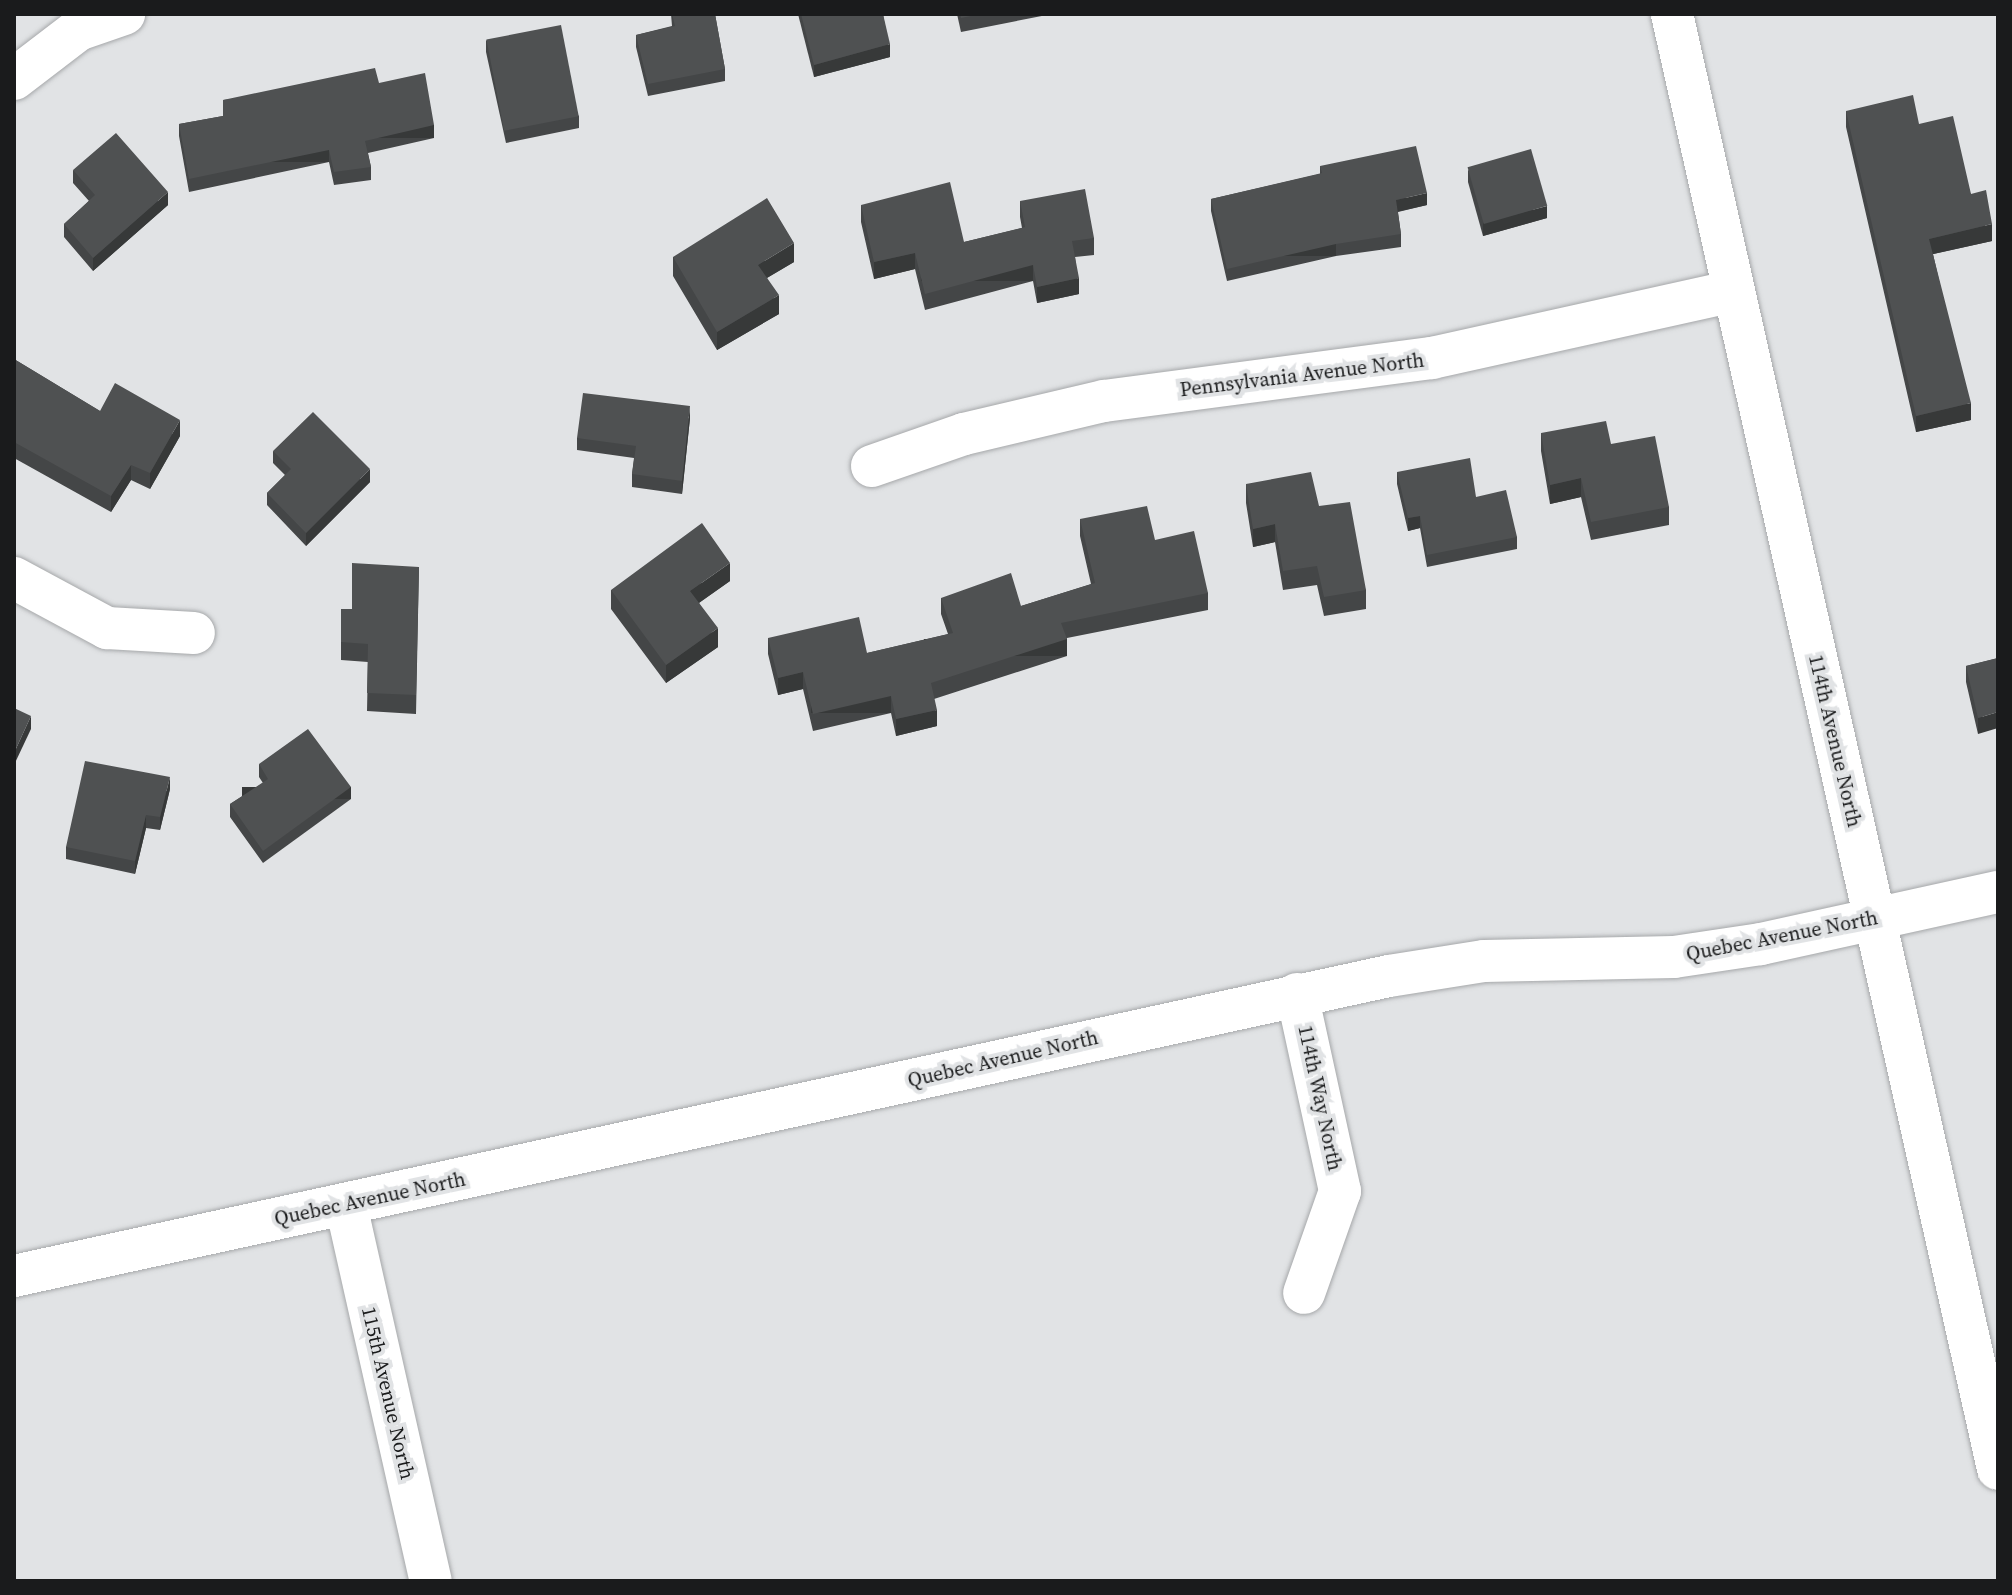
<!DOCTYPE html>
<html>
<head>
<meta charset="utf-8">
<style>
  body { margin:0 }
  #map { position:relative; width:2012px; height:1595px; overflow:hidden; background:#e1e3e5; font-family:"Source Serif 4",serif }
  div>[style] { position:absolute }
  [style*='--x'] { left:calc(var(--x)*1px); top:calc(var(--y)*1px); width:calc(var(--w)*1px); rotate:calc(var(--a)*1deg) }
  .roads { filter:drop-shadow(0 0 2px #a6a8aa) drop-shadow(0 0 2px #a6a8aa) }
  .street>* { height:42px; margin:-21px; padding:0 21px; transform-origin:21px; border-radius:21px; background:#fff }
  .wall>* { inset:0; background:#444647 }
  .shaded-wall>* { inset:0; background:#373939; transform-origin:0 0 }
  .building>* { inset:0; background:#4f5152; transform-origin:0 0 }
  span { translate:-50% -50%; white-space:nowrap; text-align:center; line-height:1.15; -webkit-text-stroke:8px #e1e3e5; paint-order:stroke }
  .street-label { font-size:20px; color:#1a1b1c }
  .frame { position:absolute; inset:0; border:16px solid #1a1b1c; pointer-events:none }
</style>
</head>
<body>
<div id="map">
  <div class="roads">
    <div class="street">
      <i style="--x:1672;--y:14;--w:1491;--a:77.37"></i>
      <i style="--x:14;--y:79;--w:81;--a:-37.4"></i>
      <i style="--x:78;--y:30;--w:49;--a:-19.2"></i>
      <i style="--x:872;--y:466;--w:97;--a:-19.2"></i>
      <i style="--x:964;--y:434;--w:144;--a:-13.3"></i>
      <i style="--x:1104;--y:401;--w:331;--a:-7.5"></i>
      <i style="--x:1432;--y:358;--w:309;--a:-12.5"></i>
      <i style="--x:14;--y:578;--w:106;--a:28.3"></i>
      <i style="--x:107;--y:628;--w:87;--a:3.3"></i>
      <i style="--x:1297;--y:994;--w:202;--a:77.7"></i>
      <i style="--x:1340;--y:1191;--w:108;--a:109.4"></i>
      <i style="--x:346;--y:1205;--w:385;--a:77.3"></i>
      <i style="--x:14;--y:1276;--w:1407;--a:-12.31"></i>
      <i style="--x:1389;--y:976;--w:96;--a:-9"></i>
      <i style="--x:1484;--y:961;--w:190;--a:-1.2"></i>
      <i style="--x:1674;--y:957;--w:88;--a:-8.5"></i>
      <i style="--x:1761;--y:944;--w:243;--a:-12.4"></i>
    </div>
  </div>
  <div class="wall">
    <i style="clip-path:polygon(671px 14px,715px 14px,725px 69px,725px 81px,648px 96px,636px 47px,636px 35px,672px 26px)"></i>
    <i style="clip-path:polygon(798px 14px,883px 14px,890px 57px,814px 77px)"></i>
    <i style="clip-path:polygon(957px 14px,1052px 14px,961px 32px)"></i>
    <i style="clip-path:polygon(486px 40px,579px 116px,579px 128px,506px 143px,486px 52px)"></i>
    <i style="clip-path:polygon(379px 83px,434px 138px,368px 153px,371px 167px,371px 180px,334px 185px,329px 162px,189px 192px,179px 136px,179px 124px,223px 116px,223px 100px)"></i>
    <i style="clip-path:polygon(1846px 111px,1919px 124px,1971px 194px,1992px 241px,1933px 254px,1971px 420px,1916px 432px,1846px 127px)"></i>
    <i style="clip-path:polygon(1320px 166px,1427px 205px,1398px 212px,1401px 234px,1401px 247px,1336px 256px,1227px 281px,1211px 211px,1211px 199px,1320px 174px)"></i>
    <i style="clip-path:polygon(73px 170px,168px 205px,93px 271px,64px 237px,64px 224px,89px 201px,73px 183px)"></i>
    <i style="clip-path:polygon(1468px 170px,1547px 218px,1483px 236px,1468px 182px)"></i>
    <i style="clip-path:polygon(1020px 201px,1094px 238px,1094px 255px,1075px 257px,1079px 294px,1037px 303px,1033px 281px,925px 310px,915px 269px,874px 279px,861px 222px,861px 205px,964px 242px,1022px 228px,1020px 217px)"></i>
    <i style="clip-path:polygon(673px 257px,794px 262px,767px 278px,779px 314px,717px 350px,673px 276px)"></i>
    <i style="clip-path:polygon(14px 359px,100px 411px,180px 436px,150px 489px,131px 480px,111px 512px,14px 458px)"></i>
    <i style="clip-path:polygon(690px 418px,682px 494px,632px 487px,632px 474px,634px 458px,577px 450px,577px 438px)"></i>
    <i style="clip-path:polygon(1541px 433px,1611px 444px,1669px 507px,1669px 525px,1591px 540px,1581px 497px,1550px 504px,1541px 451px)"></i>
    <i style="clip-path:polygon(273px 451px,370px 482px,306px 546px,267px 505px,267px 493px,285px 475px,273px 463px)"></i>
    <i style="clip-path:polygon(1397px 472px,1476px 497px,1517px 537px,1517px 549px,1427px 567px,1420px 528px,1408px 531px,1397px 484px)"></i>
    <i style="clip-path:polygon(1246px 484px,1319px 506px,1366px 590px,1366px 609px,1324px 616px,1317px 585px,1283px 590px,1275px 542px,1253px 547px,1246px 503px)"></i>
    <i style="clip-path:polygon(1080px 519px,1155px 540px,1208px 593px,1208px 610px,1067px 638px,1067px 656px,934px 699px,937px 726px,896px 736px,891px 713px,813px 731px,803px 689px,778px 695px,768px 654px,768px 638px,867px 653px,948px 634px,941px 614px,941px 598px,1021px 606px,1091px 584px,1080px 536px)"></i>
    <i style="clip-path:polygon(419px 567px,416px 714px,367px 711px,368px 662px,341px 660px,341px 609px,352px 609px)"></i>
    <i style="clip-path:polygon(730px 581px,699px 603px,718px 647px,666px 683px,611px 609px,611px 590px)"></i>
    <i style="clip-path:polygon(1998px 658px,1978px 734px,1966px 682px,1966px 666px)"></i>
    <i style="clip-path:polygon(259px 764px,351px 799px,263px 863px,230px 817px,230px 804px,263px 783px,259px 777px)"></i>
    <i style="clip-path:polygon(170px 789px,160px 830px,146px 828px,135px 874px,66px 859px,66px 847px)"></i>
  </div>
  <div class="shaded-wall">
    <i style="clip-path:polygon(890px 44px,890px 57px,814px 77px,814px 65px)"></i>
    <i style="left:434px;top:125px;width:13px;height:71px;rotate:90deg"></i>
    <i style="left:329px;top:150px;width:12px;height:143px;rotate:90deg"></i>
    <i style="clip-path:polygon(168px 192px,168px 205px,93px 271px,93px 258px)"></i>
    <i style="clip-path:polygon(1427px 193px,1427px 205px,1396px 212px,1396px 200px)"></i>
    <i style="clip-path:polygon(1547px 206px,1547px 218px,1483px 236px,1483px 223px)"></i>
    <i style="clip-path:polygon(1992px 224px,1992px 241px,1929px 255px,1929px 239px)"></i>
    <i style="clip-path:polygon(794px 243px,794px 262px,758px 283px,758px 265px)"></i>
    <i style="left:1336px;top:244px;width:12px;height:112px;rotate:90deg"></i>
    <i style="clip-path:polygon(915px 253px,915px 269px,874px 279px,874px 262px)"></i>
    <i style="left:1033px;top:265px;width:16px;height:112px;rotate:90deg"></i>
    <i style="clip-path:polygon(1079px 278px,1079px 294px,1037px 303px,1037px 287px)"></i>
    <i style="clip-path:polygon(779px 295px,779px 314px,717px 350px,717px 332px)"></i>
    <i style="clip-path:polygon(1971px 403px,1971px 420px,1916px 432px,1916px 416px)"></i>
    <i style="clip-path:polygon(690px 406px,690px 418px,682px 494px,682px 481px)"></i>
    <i style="clip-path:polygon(180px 420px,180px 436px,150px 489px,150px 473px)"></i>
    <i style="clip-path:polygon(131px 465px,131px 480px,111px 512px,111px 496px)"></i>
    <i style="clip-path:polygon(370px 469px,370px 482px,306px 546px,306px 533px)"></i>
    <i style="clip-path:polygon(1581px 478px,1581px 497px,1550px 504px,1550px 485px)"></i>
    <i style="clip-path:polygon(1420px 516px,1420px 528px,1408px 531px,1408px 518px)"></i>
    <i style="clip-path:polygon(1275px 524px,1275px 542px,1253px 547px,1253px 529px)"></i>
    <i style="clip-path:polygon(730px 563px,730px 581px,690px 609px,690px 591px)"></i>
    <i style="clip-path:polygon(718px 628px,718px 647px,666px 683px,666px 665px)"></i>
    <i style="left:1067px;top:639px;width:17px;height:143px;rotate:90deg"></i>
    <i style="clip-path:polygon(803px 672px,803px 689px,778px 695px,778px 678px)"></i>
    <i style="left:891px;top:696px;width:17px;height:80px;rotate:90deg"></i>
    <i style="clip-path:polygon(937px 710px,937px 726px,896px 736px,896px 719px)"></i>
    <i style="clip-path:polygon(1998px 712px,1998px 728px,1978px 734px,1978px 718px)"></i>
    <i style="clip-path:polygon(31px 716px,31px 729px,14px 765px,14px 753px)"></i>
    <i style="clip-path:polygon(170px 777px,170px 789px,160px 830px,160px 817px)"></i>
    <i style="left:351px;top:787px;width:12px;height:109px;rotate:90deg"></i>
    <i style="clip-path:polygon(146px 815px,146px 828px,135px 874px,135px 861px)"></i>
  </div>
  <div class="building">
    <i style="clip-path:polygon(672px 14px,715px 14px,725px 69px,648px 84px,636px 35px,675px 26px)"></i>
    <i style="clip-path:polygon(801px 14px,883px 14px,890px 44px,814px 65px)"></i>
    <i style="clip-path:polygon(960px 14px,981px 14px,961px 18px)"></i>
    <i style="left:561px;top:25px;width:93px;height:76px;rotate:79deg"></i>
    <i style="clip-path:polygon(375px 68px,379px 83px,425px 73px,434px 125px,365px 141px,371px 167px,334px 172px,329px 150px,189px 179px,179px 124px,223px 116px,223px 100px)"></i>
    <i style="clip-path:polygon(1913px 95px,1919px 124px,1953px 116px,1971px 194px,1986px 190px,1992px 224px,1929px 239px,1971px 403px,1916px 416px,1846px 111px)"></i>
    <i style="clip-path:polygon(116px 133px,168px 192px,93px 258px,64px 224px,95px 195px,73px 170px)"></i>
    <i style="clip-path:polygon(1416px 146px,1427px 193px,1396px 200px,1401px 234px,1336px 244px,1227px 269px,1211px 199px,1322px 173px,1320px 166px)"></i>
    <i style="left:1531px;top:149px;width:59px;height:66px;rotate:74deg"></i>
    <i style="clip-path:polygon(950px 182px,964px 242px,1025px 227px,1020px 201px,1085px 189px,1094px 238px,1072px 241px,1079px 278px,1037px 287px,1033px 265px,925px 294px,915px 253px,874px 262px,861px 205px)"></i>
    <i style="clip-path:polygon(767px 198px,794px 243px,758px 265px,779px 295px,717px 332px,673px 257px)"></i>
    <i style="clip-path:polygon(14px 359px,100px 411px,115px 383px,180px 420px,150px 473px,131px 465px,111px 496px,14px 442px)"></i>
    <i style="clip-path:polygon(583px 393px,690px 406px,682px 481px,632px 474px,636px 446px,577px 438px)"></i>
    <i style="clip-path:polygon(313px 412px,370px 469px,306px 533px,267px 493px,291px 469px,273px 451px)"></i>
    <i style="clip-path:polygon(1606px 421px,1611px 444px,1655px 436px,1669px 507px,1591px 522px,1581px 478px,1550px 485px,1541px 433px)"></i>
    <i style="clip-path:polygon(1470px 458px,1476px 497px,1506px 490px,1517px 537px,1427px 555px,1420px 516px,1408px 518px,1397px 472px)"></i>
    <i style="clip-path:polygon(1311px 472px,1319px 506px,1350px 502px,1366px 590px,1324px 597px,1317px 566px,1283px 571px,1275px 524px,1253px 529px,1246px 484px)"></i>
    <i style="clip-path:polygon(1147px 506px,1155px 540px,1194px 531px,1208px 593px,1061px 623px,1067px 639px,931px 683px,937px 710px,896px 719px,891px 696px,813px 714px,803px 672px,778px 678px,768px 638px,859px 617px,867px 653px,953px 633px,941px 598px,1011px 573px,1021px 606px,1095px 583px,1080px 519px)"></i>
    <i style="clip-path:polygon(702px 523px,730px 563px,690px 591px,718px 628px,666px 665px,611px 590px)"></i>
    <i style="clip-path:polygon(352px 563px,419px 567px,416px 695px,367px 693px,368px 644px,341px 642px,341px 609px,352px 609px)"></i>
    <i style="clip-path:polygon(1998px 658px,1998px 712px,1978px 718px,1966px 666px)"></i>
    <i style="clip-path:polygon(14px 708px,31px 716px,14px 753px)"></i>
    <i style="clip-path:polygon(308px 729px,351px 787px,263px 851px,230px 804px,268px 779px,259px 764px)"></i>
    <i style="clip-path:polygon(85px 761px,170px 777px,160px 817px,146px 815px,135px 861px,66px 847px)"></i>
  </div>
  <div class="street-label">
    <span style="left:1302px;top:375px;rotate:-7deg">Pennsylvania Avenue North</span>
    <span style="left:1835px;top:741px;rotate:77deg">114th Avenue North</span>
    <span style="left:1782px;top:936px;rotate:-11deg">Quebec Avenue North</span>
    <span style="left:1003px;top:1059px;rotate:-13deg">Quebec Avenue North</span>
    <span style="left:1320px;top:1098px;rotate:78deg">114th Way North</span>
    <span style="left:370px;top:1199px;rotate:-12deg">Quebec Avenue North</span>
    <span style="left:388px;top:1393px;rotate:77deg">115th Avenue North</span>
  </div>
  <div class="frame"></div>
</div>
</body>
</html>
